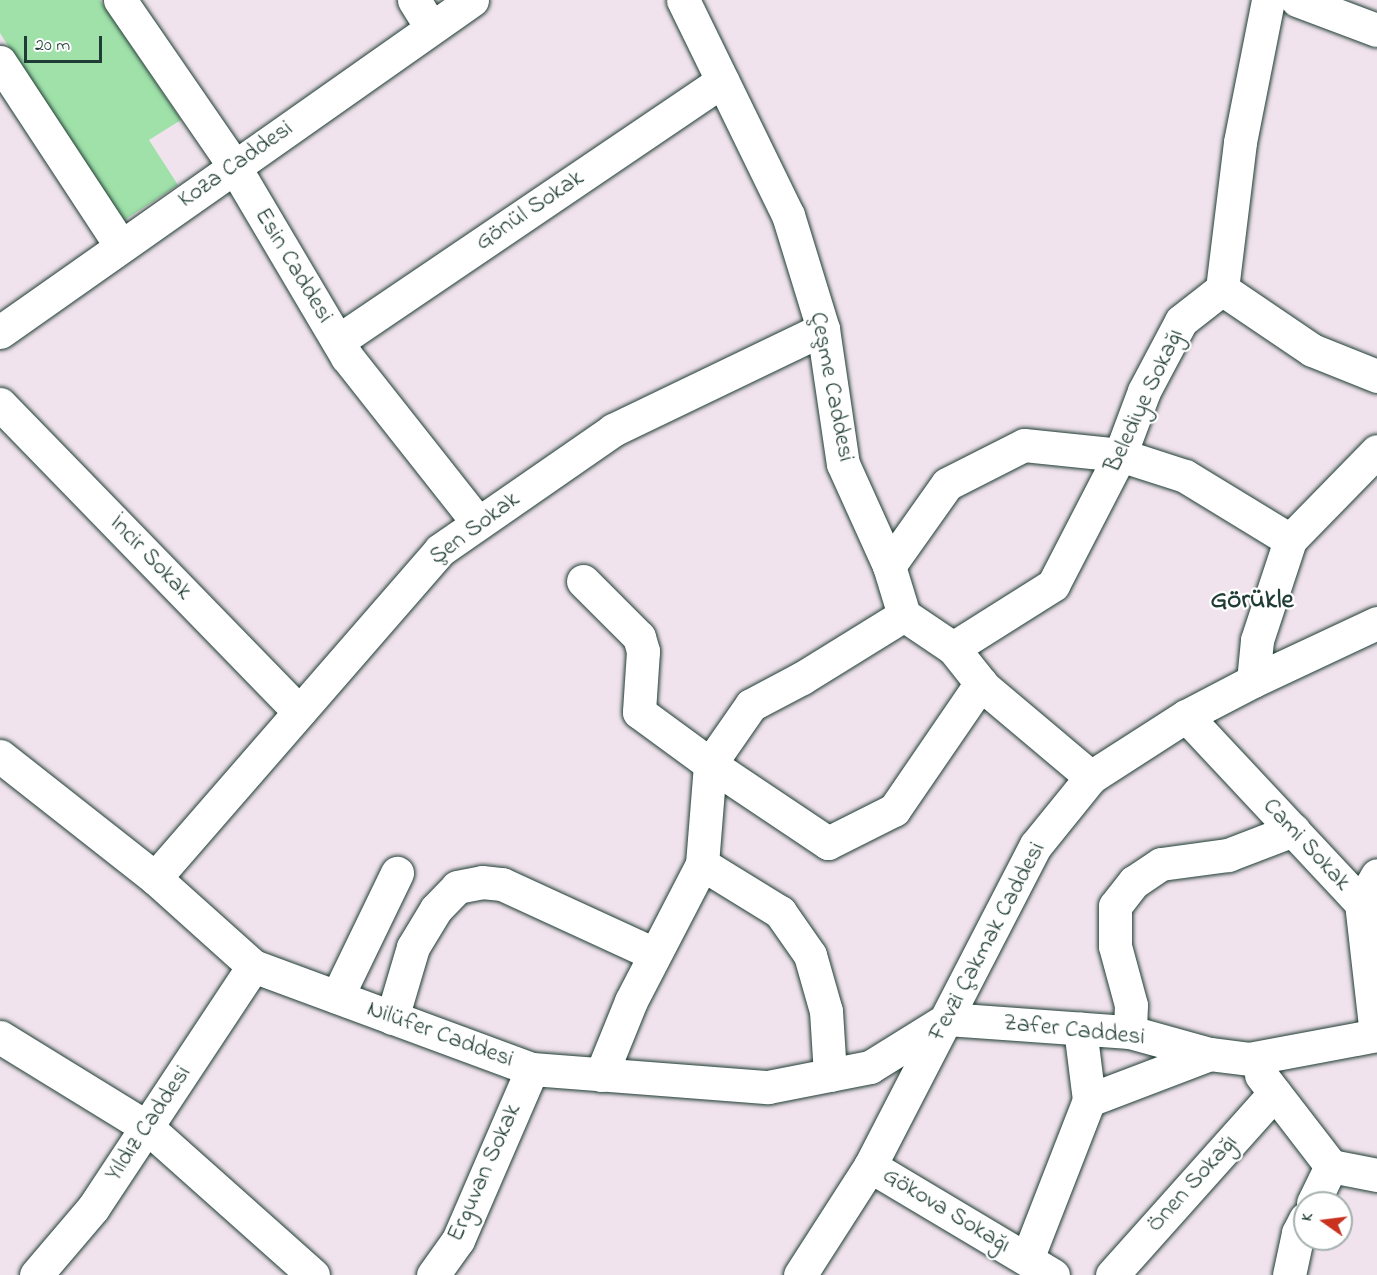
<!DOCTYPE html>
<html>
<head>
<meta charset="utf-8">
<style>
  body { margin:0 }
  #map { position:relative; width:1377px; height:1275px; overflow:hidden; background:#f1e3ed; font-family:"Indie Flower",sans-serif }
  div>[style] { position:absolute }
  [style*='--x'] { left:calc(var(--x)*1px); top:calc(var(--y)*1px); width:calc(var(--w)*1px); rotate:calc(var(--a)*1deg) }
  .green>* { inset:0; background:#a0e1aa }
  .roads { filter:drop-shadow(0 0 2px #1f3d34) drop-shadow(0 0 2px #1f3d34) }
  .minor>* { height:33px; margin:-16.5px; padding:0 16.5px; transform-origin:16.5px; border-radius:16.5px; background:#fff }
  span { translate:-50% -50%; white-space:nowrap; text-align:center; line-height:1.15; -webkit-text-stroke:4.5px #fff; paint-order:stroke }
  .street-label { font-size:24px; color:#1f3d34 }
  .quarter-label { font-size:27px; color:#1f3d34; font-weight:700 }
  .north { position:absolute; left:1293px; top:1191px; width:60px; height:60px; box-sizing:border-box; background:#fff; border:2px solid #a5b1ae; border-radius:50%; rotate:284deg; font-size:16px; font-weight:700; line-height:24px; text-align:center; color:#1f3d34 }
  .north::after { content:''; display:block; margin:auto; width:21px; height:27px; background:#c8321e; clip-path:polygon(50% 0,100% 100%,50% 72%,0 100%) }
  .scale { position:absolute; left:24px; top:36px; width:78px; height:27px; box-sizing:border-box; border:3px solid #1f3d34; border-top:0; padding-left:8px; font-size:18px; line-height:21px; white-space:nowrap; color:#1f3d34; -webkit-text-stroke:4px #fff; paint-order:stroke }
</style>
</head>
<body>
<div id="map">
  <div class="green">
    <i style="clip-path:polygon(0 0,100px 0,181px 120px,149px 140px,178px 185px,120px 223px,0 33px)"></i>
  </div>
  <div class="roads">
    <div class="minor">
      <i style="--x:120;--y:0;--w:201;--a:55.5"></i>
      <i style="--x:234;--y:166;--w:222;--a:59.4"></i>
      <i style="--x:347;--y:357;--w:211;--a:51.7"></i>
      <i style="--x:414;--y:0;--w:32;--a:58"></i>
      <i style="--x:683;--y:0;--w:239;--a:64"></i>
      <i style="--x:788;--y:215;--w:119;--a:72.9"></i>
      <i style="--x:823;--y:329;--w:136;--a:81.6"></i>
      <i style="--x:843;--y:464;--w:112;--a:65.7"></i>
      <i style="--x:889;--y:566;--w:51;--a:73"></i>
      <i style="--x:904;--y:615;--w:59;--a:34"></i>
      <i style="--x:953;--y:648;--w:50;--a:51.5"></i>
      <i style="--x:984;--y:687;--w:140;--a:40.1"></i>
      <i style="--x:1297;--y:0;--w:85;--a:20.6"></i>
      <i style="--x:0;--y:62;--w:220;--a:56.7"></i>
      <i style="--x:1222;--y:289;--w:109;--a:34.1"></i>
      <i style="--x:1312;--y:350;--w:70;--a:21.8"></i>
      <i style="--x:0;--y:332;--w:577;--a:-35.12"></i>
      <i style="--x:338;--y:341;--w:464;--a:-34.1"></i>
      <i style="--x:0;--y:404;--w:429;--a:45.8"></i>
      <i style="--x:889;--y:566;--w:100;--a:-54.7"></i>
      <i style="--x:947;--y:484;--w:86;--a:-26.9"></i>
      <i style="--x:1024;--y:445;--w:97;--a:5.9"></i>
      <i style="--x:1120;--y:455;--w:68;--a:17.9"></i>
      <i style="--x:1185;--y:476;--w:123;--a:31.4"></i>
      <i style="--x:583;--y:581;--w:79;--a:45"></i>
      <i style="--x:639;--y:637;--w:15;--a:74"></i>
      <i style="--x:643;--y:651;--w:61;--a:93.8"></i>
      <i style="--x:639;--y:712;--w:88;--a:36.2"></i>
      <i style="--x:710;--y:764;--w:142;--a:33.8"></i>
      <i style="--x:828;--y:843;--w:74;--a:-26.6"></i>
      <i style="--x:894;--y:810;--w:154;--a:-55.6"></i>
      <i style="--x:953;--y:648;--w:118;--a:-32.2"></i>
      <i style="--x:1053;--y:585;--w:146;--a:-62.7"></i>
      <i style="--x:1120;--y:455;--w:68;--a:-69.4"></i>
      <i style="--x:1144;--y:391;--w:79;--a:-62.1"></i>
      <i style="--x:1181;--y:321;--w:52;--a:-38"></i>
      <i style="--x:1222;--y:289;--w:148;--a:-83"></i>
      <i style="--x:1240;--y:142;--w:145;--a:-78.8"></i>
      <i style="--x:1253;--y:681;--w:41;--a:-84.4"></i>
      <i style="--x:1257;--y:640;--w:105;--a:-71.7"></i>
      <i style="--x:1290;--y:540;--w:124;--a:-45.7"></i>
      <i style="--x:1186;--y:716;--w:256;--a:46.9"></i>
      <i style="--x:1361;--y:903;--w:133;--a:83.5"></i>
      <i style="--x:0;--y:756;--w:197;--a:38.2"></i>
      <i style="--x:155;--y:878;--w:132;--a:41.9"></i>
      <i style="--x:253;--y:966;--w:297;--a:20.3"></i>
      <i style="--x:532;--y:1069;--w:237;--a:4.4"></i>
      <i style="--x:768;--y:1087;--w:104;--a:-11.1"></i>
      <i style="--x:870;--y:1067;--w:91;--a:-31.9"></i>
      <i style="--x:947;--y:1019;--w:183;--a:4.1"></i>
      <i style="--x:1130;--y:1032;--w:83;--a:15.4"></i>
      <i style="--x:1210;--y:1054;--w:39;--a:7"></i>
      <i style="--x:1249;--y:1059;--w:130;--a:-10.6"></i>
      <i style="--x:702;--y:864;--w:92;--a:31.6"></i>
      <i style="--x:780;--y:912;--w:52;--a:55.1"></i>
      <i style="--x:810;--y:955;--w:58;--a:74.1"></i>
      <i style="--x:826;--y:1011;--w:64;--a:86.4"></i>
      <i style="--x:155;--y:878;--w:435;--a:-49"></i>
      <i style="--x:440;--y:550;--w:211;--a:-34.7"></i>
      <i style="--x:613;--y:430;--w:233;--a:-25.7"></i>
      <i style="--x:1361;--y:903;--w:32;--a:-60"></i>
      <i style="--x:337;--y:997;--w:138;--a:-64.2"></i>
      <i style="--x:392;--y:1018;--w:74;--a:-73.5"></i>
      <i style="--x:413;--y:947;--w:44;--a:-58.8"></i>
      <i style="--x:436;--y:909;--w:30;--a:-46"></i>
      <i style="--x:457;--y:887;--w:25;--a:-11"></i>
      <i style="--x:482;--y:882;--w:20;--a:6"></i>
      <i style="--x:502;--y:884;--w:167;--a:24.7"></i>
      <i style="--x:1130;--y:1032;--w:27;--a:-88"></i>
      <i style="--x:1131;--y:1005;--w:61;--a:-105.2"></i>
      <i style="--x:1115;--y:946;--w:40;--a:-90"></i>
      <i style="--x:1115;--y:906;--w:31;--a:-52"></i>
      <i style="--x:1134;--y:882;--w:32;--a:-34"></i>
      <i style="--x:1161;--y:864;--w:68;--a:-7.7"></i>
      <i style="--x:1228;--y:855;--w:70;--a:-21"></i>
      <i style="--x:0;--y:1037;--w:174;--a:31.6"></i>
      <i style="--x:148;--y:1128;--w:221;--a:41.7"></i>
      <i style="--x:601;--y:1075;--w:80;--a:-67.9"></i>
      <i style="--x:631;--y:1001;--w:154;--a:-62.6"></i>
      <i style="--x:702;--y:864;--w:100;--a:-85.4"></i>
      <i style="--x:710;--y:764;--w:72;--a:-55.2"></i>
      <i style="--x:751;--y:705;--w:58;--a:-27.9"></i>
      <i style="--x:802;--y:678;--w:120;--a:-31.7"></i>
      <i style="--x:1261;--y:1075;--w:115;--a:52.4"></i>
      <i style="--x:1331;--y:1166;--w:47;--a:11.1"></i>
      <i style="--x:1089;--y:1100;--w:129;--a:-20.8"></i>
      <i style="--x:870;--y:1166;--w:213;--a:30.8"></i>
      <i style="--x:1313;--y:1203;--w:41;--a:-64.1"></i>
      <i style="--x:1027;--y:1259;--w:171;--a:-68.7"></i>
      <i style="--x:1089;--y:1100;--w:72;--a:-97.2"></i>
      <i style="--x:36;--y:1275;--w:88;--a:-49.6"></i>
      <i style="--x:93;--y:1208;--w:290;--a:-56.5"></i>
      <i style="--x:433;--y:1275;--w:43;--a:-54.5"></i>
      <i style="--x:458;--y:1240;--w:186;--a:-66.6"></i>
      <i style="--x:800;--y:1275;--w:130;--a:-57.3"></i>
      <i style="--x:870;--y:1166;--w:361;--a:-62.7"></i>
      <i style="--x:1036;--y:845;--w:87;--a:-51"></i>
      <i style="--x:1091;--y:777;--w:113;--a:-32.7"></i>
      <i style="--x:1186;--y:716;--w:76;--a:-27.6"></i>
      <i style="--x:1253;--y:681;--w:137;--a:-25.1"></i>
      <i style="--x:1112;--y:1275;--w:244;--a:-48.2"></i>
      <i style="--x:1289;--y:1275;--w:43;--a:-77.9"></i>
      <i style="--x:1298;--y:1233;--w:16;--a:-63"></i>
    </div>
  </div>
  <div class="street-label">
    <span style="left:236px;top:165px;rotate:-35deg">Koza Caddesi</span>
    <span style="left:530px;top:211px;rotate:-34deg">Gönül Sokak</span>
    <span style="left:293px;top:266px;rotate:59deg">Esin Caddesi</span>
    <span style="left:831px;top:387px;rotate:79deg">Çeşme Caddesi</span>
    <span style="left:1145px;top:401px;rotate:-65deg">Belediye Sokağı</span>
    <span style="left:475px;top:529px;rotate:-37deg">Şen Sokak</span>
    <span style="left:150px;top:558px;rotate:46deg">İncir Sokak</span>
    <span style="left:1306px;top:845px;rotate:47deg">Cami Sokak</span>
    <span style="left:988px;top:942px;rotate:-62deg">Fevzi Çakmak Caddesi</span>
    <span style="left:1074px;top:1031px;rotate:6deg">Zafer Caddesi</span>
    <span style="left:440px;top:1035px;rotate:20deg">Nilüfer Caddesi</span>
    <span style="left:149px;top:1124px;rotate:-56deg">Yıldız Caddesi</span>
    <span style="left:485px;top:1173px;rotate:-66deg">Erguvan Sokak</span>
    <span style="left:1193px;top:1184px;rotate:-48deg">Önen Sokağı</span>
    <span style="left:946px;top:1211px;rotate:31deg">Gökova Sokağı</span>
  </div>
  <div class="quarter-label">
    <span style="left:1252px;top:601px">Görükle</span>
  </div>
  <div class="north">K</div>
  <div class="scale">20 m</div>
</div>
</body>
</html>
